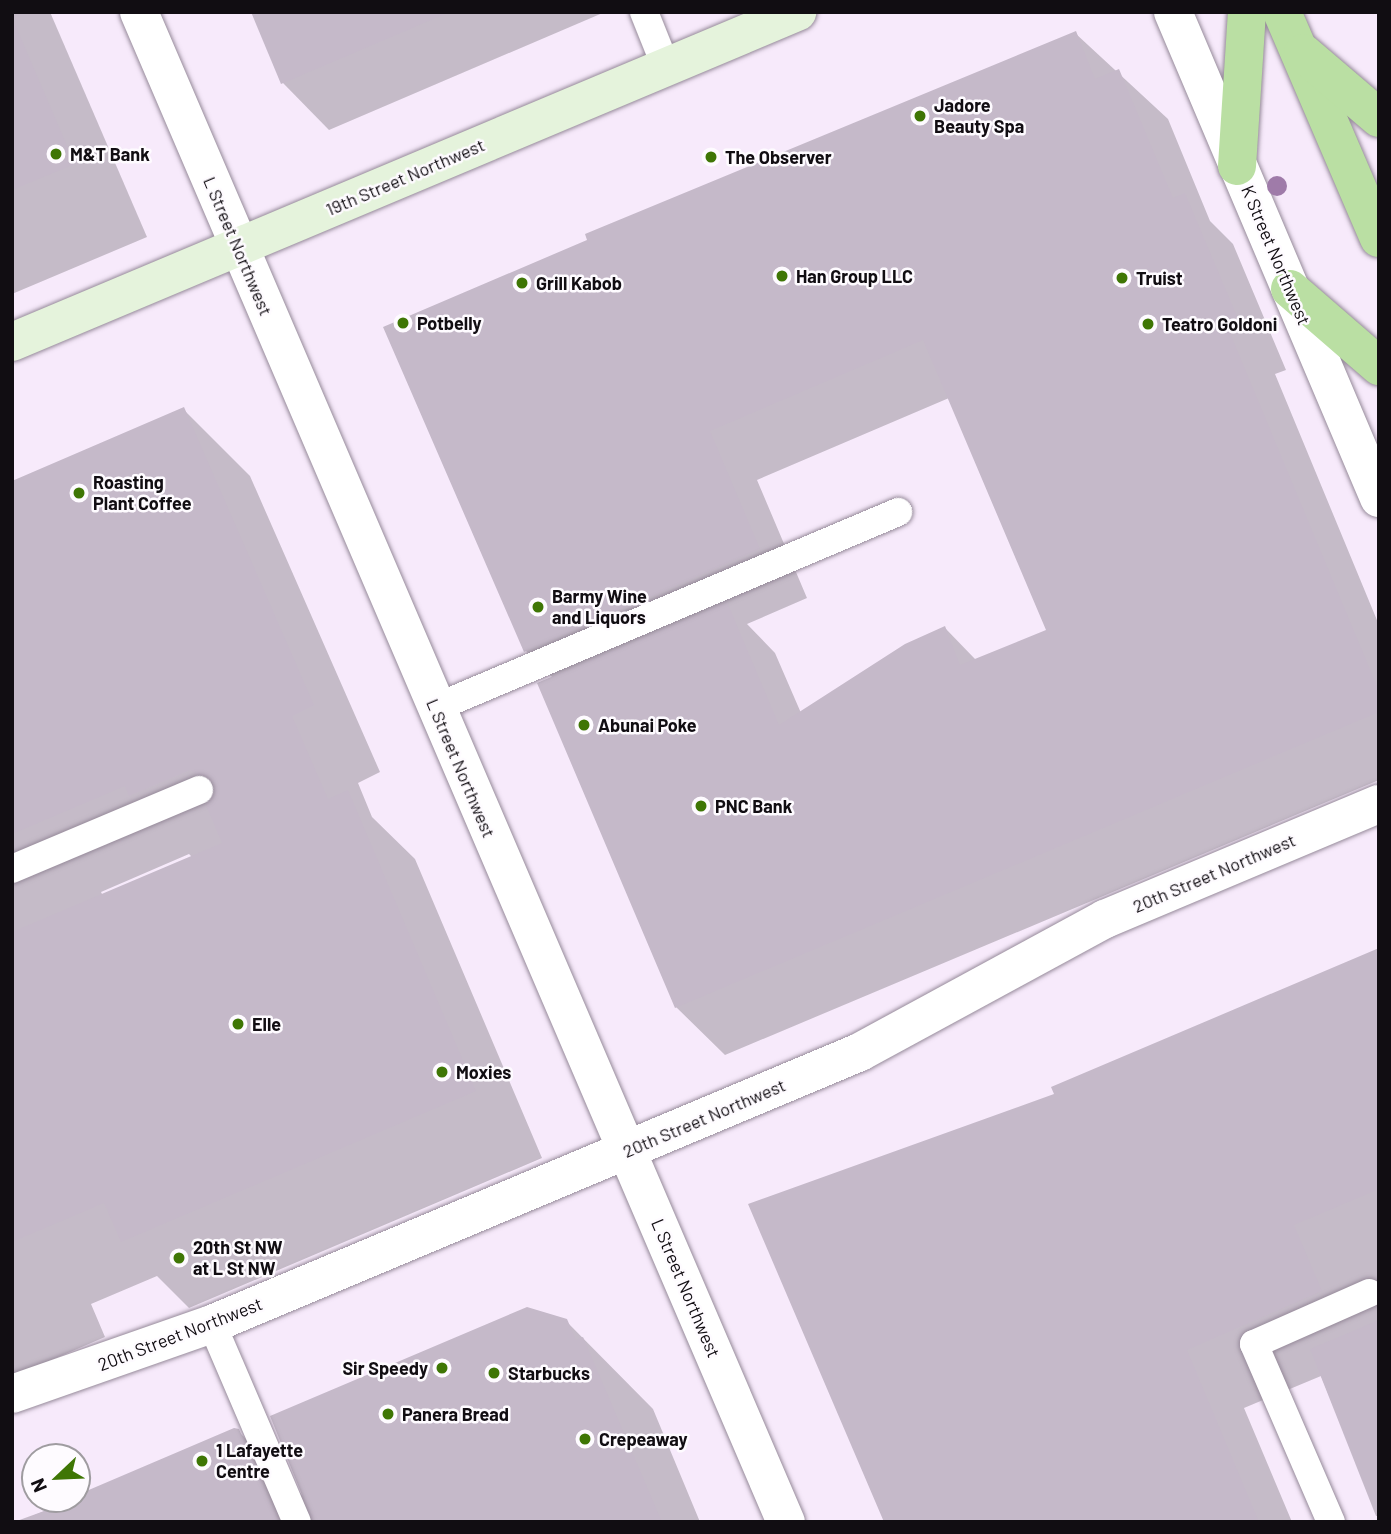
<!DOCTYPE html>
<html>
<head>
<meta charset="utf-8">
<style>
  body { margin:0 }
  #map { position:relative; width:1391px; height:1534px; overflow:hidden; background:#f7eafb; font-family:Barlow,sans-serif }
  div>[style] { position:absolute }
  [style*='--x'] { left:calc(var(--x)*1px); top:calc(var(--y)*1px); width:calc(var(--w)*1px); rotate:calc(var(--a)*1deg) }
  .shadow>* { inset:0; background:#0003 }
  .building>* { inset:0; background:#c5b9c9 }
  .roads { filter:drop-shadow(0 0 2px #968a9a) drop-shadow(0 0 2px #968a9a) }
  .service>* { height:28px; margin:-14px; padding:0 14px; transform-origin:14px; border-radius:14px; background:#fff }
  .tertiary>* { height:38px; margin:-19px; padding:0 19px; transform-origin:19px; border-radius:19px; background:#fff }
  .secondary>* { height:38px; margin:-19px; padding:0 19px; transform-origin:19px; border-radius:19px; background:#e5f3dc }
  .trunk>* { height:38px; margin:-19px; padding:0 19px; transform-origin:19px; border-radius:19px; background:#badfa3 }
  .trees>* { width:20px; height:20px; margin:-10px; border-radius:50%; background:#9f7ba9 }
  .dots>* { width:19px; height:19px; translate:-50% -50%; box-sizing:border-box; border:4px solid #fefbff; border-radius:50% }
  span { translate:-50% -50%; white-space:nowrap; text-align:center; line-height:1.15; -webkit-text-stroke:5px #fefbff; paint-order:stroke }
  .poi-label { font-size:18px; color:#110d12; font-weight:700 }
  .left { translate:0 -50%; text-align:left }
  .right { translate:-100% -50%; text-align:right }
  .street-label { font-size:18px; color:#110d12 }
  .frame { position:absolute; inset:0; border:14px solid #110d12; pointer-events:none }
  .north { position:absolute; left:21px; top:1443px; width:70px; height:70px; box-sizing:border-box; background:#fefbff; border:2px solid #9f9ca0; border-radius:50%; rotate:247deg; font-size:19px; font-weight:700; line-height:28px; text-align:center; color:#110d12 }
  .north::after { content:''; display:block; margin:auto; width:24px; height:32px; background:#3f7605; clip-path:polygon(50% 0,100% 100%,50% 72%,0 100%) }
</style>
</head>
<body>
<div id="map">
  <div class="shadow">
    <i style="clip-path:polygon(12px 12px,50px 12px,147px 237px,12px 294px)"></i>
    <i style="clip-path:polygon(253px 12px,605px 12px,329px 130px,283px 83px)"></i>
    <i style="clip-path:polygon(evenodd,1075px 33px,1168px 119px,1210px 221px,1233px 244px,1286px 370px,1275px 374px,1379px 625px,1379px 780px,725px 1055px,676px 1007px,553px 678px,526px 651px,386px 328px,1075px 33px,949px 398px,1048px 631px,976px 660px,945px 628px,801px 713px,775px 653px,747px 624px,807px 598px,757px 480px,949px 398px)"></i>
    <i style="clip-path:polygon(evenodd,183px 409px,250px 476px,380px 772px,358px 783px,372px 817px,415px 859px,542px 1158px,189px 1308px,157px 1276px,91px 1304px,105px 1337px,12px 1377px,12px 483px,183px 409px,189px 854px,193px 858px,103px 896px,101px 892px,189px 854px)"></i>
    <i style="clip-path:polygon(1379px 950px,1379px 1518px,1321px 1376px,1244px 1408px,1292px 1522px,885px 1522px,1056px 1095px)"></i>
    <i style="clip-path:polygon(566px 1321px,653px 1409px,700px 1522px,18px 1522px,238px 1431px,307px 1500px)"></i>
  </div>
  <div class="building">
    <i style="clip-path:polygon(251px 12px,450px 12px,281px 84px)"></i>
    <i style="clip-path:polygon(12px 17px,75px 164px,12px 190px)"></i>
    <i style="clip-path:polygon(1076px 31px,1095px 79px,1119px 69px,1173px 198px,1185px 193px,1239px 321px,1227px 326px,1379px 691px,1379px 712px,675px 1008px,537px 683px,727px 602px,779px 725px,905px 644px,945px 626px,960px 665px,1046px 630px,923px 340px,710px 431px,760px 549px,524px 652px,383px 327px,587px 240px,585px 234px)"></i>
    <i style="clip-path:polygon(184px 407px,314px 705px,292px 716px,328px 799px,348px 790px,476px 1091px,121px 1242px,104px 1203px,12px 1242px,12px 932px,222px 843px,206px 805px,215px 793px,214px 783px,190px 770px,129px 796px,125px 786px,12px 834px,12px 481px)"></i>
    <i style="clip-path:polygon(1379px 948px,1379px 1189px,1294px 1225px,1322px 1291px,1187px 1350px,1259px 1522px,884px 1522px,748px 1204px,1054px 1094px,1051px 1087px)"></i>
    <i style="clip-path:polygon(527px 1307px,567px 1319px,576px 1340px,583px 1337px,662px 1522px,313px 1522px,270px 1416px)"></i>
    <i style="clip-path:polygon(1379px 1320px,1379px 1516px,1376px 1516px,1310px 1349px)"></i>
    <i style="clip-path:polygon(234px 1428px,239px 1429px,279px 1522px,14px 1522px,77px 1499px,77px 1495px)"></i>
  </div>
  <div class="roads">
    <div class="service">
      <i style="--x:644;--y:12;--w:59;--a:68.2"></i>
      <i style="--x:435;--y:708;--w:503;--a:-22.94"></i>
      <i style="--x:12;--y:869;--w:203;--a:-22.9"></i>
      <i style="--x:212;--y:1324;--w:215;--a:66.8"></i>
      <i style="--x:1331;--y:1522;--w:194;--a:-113.4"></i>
      <i style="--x:1254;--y:1344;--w:126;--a:-23.9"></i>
    </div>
    <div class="tertiary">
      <i style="--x:139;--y:12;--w:1643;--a:66.81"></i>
      <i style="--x:1173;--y:12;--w:528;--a:67.03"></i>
      <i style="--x:12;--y:1394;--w:212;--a:-19.3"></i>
      <i style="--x:212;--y:1324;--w:703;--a:-22.77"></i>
      <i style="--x:860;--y:1052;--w:279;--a:-28.5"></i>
      <i style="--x:1105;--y:919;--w:297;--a:-22.8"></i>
    </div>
    <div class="secondary">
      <i style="--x:12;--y:342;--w:852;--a:-22.8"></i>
    </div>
    <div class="trunk">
      <i style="--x:1282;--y:12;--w:246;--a:66.8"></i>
      <i style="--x:1303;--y:53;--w:100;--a:40.5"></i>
      <i style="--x:1237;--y:166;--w:154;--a:-86.3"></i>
      <i style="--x:1290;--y:289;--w:118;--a:40.9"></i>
    </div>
  </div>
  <div class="trees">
    <i style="left:1277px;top:186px"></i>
  </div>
  <div class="dots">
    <i style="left:920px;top:116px;background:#3f7605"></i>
    <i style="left:56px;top:154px;background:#3f7605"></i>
    <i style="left:711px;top:157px;background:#3f7605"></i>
    <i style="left:782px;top:276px;background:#3f7605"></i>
    <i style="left:1122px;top:278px;background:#3f7605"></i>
    <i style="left:522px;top:283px;background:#3f7605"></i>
    <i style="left:403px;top:323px;background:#3f7605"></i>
    <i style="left:1148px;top:324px;background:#3f7605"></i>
    <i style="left:79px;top:493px;background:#3f7605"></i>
    <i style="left:538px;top:607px;background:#3f7605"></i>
    <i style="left:584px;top:725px;background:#3f7605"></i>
    <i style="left:701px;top:806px;background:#3f7605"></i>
    <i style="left:238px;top:1024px;background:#3f7605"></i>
    <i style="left:442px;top:1072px;background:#3f7605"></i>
    <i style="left:179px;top:1258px;background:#3f7605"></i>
    <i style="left:442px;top:1368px;background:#3f7605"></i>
    <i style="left:494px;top:1373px;background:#3f7605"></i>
    <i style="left:388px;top:1414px;background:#3f7605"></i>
    <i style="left:585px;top:1439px;background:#3f7605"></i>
    <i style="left:202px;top:1461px;background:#3f7605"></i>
  </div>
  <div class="poi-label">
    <span class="left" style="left:934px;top:116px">Jadore<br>Beauty Spa</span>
    <span class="left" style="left:70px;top:154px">M&amp;T Bank</span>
    <span class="left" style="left:725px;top:157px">The Observer</span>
    <span class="left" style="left:796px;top:276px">Han Group LLC</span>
    <span class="left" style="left:1136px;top:278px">Truist</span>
    <span class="left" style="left:536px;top:283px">Grill Kabob</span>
    <span class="left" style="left:417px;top:323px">Potbelly</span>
    <span class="left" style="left:1162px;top:324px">Teatro Goldoni</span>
    <span class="left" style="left:93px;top:493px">Roasting<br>Plant Coffee</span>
    <span class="left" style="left:552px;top:607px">Barmy Wine<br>and Liquors</span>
    <span class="left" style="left:598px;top:725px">Abunai Poke</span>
    <span class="left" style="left:715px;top:806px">PNC Bank</span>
    <span class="left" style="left:252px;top:1024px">Elle</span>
    <span class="left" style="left:456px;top:1072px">Moxies</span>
    <span class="left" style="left:193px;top:1258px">20th St NW<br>at L St NW</span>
    <span class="right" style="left:428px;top:1368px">Sir Speedy</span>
    <span class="left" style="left:508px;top:1373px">Starbucks</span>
    <span class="left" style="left:402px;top:1414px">Panera Bread</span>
    <span class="left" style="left:599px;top:1439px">Crepeaway</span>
    <span class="left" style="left:216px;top:1461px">1 Lafayette<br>Centre</span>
  </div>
  <div class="street-label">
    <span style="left:405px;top:177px;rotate:-23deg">19th Street Northwest</span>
    <span style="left:238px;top:246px;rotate:67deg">L Street Northwest</span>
    <span style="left:1276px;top:255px;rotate:67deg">K Street Northwest</span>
    <span style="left:461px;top:768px;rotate:67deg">L Street Northwest</span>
    <span style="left:1214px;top:873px;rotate:-23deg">20th Street Northwest</span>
    <span style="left:704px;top:1118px;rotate:-23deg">20th Street Northwest</span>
    <span style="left:686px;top:1288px;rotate:67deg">L Street Northwest</span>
    <span style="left:180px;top:1334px;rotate:-21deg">20th Street Northwest</span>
  </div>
  <div class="frame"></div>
  <div class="north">N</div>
</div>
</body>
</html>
